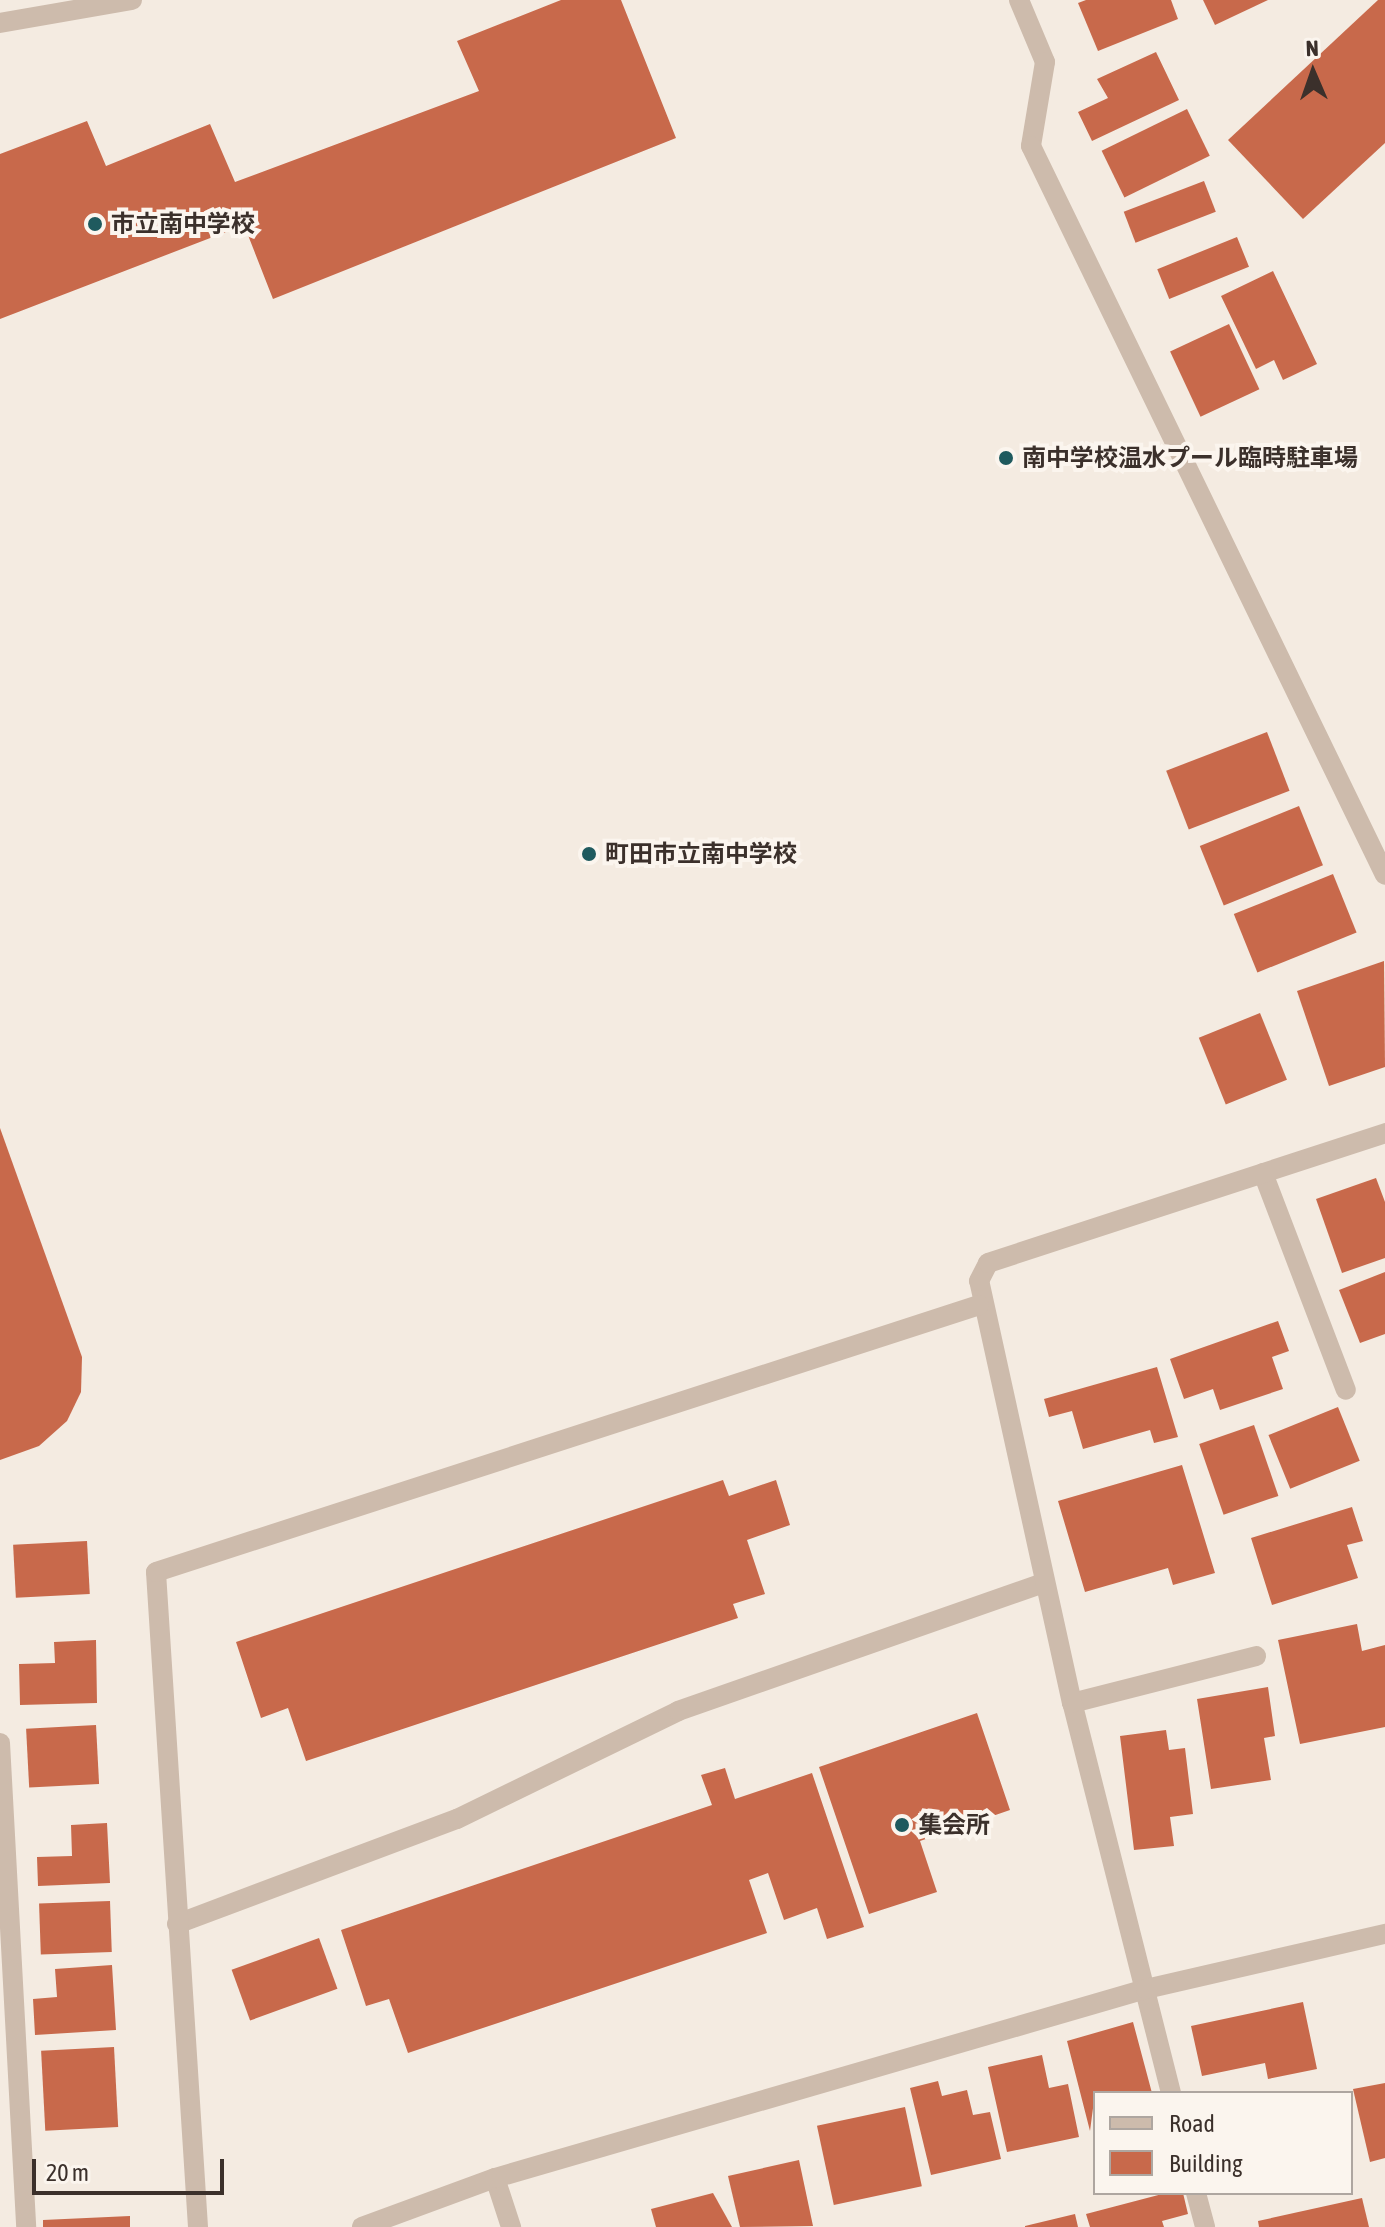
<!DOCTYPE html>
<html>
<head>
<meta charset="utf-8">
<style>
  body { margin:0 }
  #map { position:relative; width:1385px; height:2227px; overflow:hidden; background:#f4ebe1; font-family:"Asap Condensed","Noto Sans JP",sans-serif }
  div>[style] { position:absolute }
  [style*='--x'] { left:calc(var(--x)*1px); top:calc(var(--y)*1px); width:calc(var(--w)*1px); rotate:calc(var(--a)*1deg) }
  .building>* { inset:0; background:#c8694b; transform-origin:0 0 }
  .minor>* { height:20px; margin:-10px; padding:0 10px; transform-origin:10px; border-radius:10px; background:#cdbbac }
  .dots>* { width:22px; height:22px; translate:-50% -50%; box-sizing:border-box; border:4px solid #fbf5ee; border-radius:50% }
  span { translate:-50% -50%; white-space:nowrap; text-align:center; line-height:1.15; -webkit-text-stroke:8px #fbf5ee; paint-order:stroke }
  .poi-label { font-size:24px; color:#3b302b; font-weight:700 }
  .left { translate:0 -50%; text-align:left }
  .legend { position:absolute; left:1093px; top:2091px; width:260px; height:104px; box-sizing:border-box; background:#fbf5ee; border:2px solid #aea6a0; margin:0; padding:10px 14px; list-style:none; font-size:24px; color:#3b302b }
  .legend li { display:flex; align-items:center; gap:16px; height:40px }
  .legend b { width:40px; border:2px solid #aea6a0 }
  .north { position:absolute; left:1273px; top:32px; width:80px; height:80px; -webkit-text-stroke:6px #fbf5ee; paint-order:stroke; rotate:358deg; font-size:22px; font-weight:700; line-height:32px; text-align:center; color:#3b302b }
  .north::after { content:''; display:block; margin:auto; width:28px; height:36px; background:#3b302b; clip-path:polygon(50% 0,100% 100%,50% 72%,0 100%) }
  .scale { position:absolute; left:32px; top:2159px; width:192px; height:36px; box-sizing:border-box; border:4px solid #3b302b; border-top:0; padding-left:10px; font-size:24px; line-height:28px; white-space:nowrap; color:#3b302b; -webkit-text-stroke:6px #fbf5ee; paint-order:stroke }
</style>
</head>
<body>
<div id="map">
  <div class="building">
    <i style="clip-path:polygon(561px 0,621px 0,676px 138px,273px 299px,244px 225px,0 319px,0 154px,87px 121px,106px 166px,210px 124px,235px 182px,479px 91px,457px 41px)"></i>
    <i style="clip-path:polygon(1086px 0,1171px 0,1178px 19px,1098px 51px,1078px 3px)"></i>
    <i style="clip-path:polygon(1203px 0,1268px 0,1215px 25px)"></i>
    <i style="clip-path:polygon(1378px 0,1385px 0,1385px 143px,1303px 219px,1228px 140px)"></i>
    <i style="clip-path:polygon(1156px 52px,1179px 100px,1092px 141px,1078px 112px,1108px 98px,1097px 79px)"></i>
    <i style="left:1187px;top:109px;width:52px;height:95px;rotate:64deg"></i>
    <i style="left:1204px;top:181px;width:33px;height:86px;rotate:69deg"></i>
    <i style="left:1237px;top:237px;width:32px;height:86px;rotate:68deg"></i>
    <i style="clip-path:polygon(1273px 271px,1317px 364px,1283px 380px,1274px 360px,1256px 369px,1221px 296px)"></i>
    <i style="left:1229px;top:324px;width:72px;height:65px;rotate:65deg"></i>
    <i style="left:1267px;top:732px;width:63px;height:108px;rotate:69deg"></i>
    <i style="left:1299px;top:806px;width:64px;height:107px;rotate:68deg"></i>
    <i style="left:1333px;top:874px;width:63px;height:107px;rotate:68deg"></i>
    <i style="clip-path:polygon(1384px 961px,1385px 1067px,1329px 1086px,1297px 991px)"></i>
    <i style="left:1260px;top:1013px;width:72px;height:66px;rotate:68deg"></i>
    <i style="clip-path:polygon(0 1128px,82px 1357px,81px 1392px,67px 1421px,39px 1446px,0 1460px)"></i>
    <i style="clip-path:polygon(1376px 1178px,1385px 1202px,1385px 1258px,1342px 1273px,1316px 1199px)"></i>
    <i style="clip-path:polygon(1385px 1272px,1385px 1334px,1360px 1343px,1339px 1290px)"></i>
    <i style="clip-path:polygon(1278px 1321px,1289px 1351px,1272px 1357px,1283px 1389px,1220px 1410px,1213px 1389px,1184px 1399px,1170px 1359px)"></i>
    <i style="clip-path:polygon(1157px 1367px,1178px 1437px,1154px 1443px,1150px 1430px,1083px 1449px,1072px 1411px,1049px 1417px,1044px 1399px)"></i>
    <i style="left:1338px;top:1407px;width:58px;height:75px;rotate:68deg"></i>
    <i style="left:1254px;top:1425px;width:75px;height:58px;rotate:71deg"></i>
    <i style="clip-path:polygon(1182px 1465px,1215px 1573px,1173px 1585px,1168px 1568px,1085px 1592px,1058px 1501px)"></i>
    <i style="clip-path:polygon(723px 1480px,729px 1496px,776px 1480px,790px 1525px,747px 1540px,765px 1594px,733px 1604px,738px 1618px,306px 1761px,288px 1708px,261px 1718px,236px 1642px)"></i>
    <i style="clip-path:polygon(1352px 1507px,1363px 1541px,1347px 1545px,1358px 1578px,1272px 1605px,1251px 1538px)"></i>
    <i style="left:87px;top:1541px;width:53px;height:74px;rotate:87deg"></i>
    <i style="clip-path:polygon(1357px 1624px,1362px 1651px,1385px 1645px,1385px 1727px,1300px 1744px,1278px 1640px)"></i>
    <i style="clip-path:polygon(96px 1640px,97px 1703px,20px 1705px,19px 1664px,55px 1663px,54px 1642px)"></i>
    <i style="clip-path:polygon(1268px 1687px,1275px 1736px,1264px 1738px,1271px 1780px,1211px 1789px,1197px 1699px)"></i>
    <i style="clip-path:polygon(977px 1713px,1010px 1810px,920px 1841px,937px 1892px,869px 1914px,819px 1767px)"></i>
    <i style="left:96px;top:1725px;width:59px;height:70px;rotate:87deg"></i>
    <i style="clip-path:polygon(1166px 1730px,1169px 1750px,1185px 1748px,1193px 1814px,1170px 1817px,1174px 1846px,1134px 1850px,1120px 1736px)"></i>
    <i style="clip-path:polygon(725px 1768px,735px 1799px,812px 1773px,864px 1927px,827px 1939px,817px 1908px,784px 1920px,768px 1873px,749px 1880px,767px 1933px,408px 2053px,389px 1999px,366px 2006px,341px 1930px,712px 1805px,701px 1775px)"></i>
    <i style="clip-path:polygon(107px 1823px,110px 1883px,38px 1886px,37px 1857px,72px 1856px,71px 1825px)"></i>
    <i style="left:110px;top:1901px;width:51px;height:71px;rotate:88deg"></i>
    <i style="left:319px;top:1938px;width:54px;height:93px;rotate:70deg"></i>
    <i style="clip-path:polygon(112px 1965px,116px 2030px,35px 2035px,33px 1999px,57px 1997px,55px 1969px)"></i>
    <i style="clip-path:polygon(1303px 2002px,1317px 2069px,1268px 2079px,1265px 2063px,1202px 2076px,1191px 2026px)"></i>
    <i style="clip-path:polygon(1133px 2022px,1152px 2093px,1095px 2093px,1090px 2131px,1067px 2041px)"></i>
    <i style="left:114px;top:2047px;width:80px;height:73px;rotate:87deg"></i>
    <i style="clip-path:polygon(1042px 2055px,1049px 2088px,1068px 2084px,1079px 2137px,1007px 2152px,988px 2067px)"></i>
    <i style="clip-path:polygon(938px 2081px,942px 2096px,967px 2090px,973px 2115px,990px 2112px,1001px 2159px,931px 2175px,910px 2088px)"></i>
    <i style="clip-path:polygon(1385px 2083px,1385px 2158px,1370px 2162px,1353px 2089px)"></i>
    <i style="left:905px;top:2107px;width:81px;height:90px;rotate:78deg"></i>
    <i style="clip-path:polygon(799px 2160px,813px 2226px,740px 2227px,728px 2176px)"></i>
    <i style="clip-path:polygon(713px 2193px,732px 2227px,656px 2227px,651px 2209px)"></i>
    <i style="clip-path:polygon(1166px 2193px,1183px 2193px,1188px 2214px,1162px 2221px,1164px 2227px,1090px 2227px,1086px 2214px)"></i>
    <i style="clip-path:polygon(1362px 2198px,1369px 2227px,1259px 2227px,1258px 2221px)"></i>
    <i style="clip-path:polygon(1075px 2214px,1078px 2227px,1025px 2227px,1025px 2226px)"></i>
    <i style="clip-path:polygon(130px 2216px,130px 2227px,43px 2227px,43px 2220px)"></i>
  </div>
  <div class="minor">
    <i style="--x:1019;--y:0;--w:67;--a:67.2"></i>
    <i style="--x:1045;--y:62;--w:85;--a:99.5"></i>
    <i style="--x:1031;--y:146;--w:810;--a:64.1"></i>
    <i style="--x:0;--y:23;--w:134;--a:-9.9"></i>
    <i style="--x:1263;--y:1173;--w:232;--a:69.1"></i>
    <i style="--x:1072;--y:1703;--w:190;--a:-14.3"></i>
    <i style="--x:0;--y:1743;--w:485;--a:86.9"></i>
    <i style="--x:177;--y:1924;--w:299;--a:-20.6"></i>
    <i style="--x:457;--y:1819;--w:246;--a:-26"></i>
    <i style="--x:678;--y:1711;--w:388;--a:-19.3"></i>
    <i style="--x:1171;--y:2093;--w:402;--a:-104.2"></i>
    <i style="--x:1072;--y:1703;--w:432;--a:-102.4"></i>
    <i style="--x:979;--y:1281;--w:20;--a:-63"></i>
    <i style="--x:988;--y:1263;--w:418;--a:-18.1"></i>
    <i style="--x:495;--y:2178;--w:52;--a:71.9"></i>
    <i style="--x:1196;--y:2193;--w:35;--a:75"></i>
    <i style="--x:198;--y:2227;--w:656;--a:-93.67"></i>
    <i style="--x:156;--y:1572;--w:865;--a:-17.97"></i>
    <i style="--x:362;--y:2227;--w:142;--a:-20.2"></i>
    <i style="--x:495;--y:2178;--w:678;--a:-16.19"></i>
    <i style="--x:1146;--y:1989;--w:245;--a:-13"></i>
  </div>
  <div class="dots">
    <i style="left:95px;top:224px;background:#1f5a5e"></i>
    <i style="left:1006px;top:458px;background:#1f5a5e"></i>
    <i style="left:589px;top:854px;background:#1f5a5e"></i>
    <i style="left:902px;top:1825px;background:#1f5a5e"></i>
  </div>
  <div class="poi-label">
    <span class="left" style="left:111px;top:224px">市立南中学校</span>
    <span class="left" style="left:1022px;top:458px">南中学校温水プール臨時駐車場</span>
    <span class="left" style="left:605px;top:854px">町田市立南中学校</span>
    <span class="left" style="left:918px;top:1825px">集会所</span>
  </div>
  <ul class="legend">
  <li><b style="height:10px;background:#cdbbac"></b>Road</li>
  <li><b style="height:22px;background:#c8694b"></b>Building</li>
  </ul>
  <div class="north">N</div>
  <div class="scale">20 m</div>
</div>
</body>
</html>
